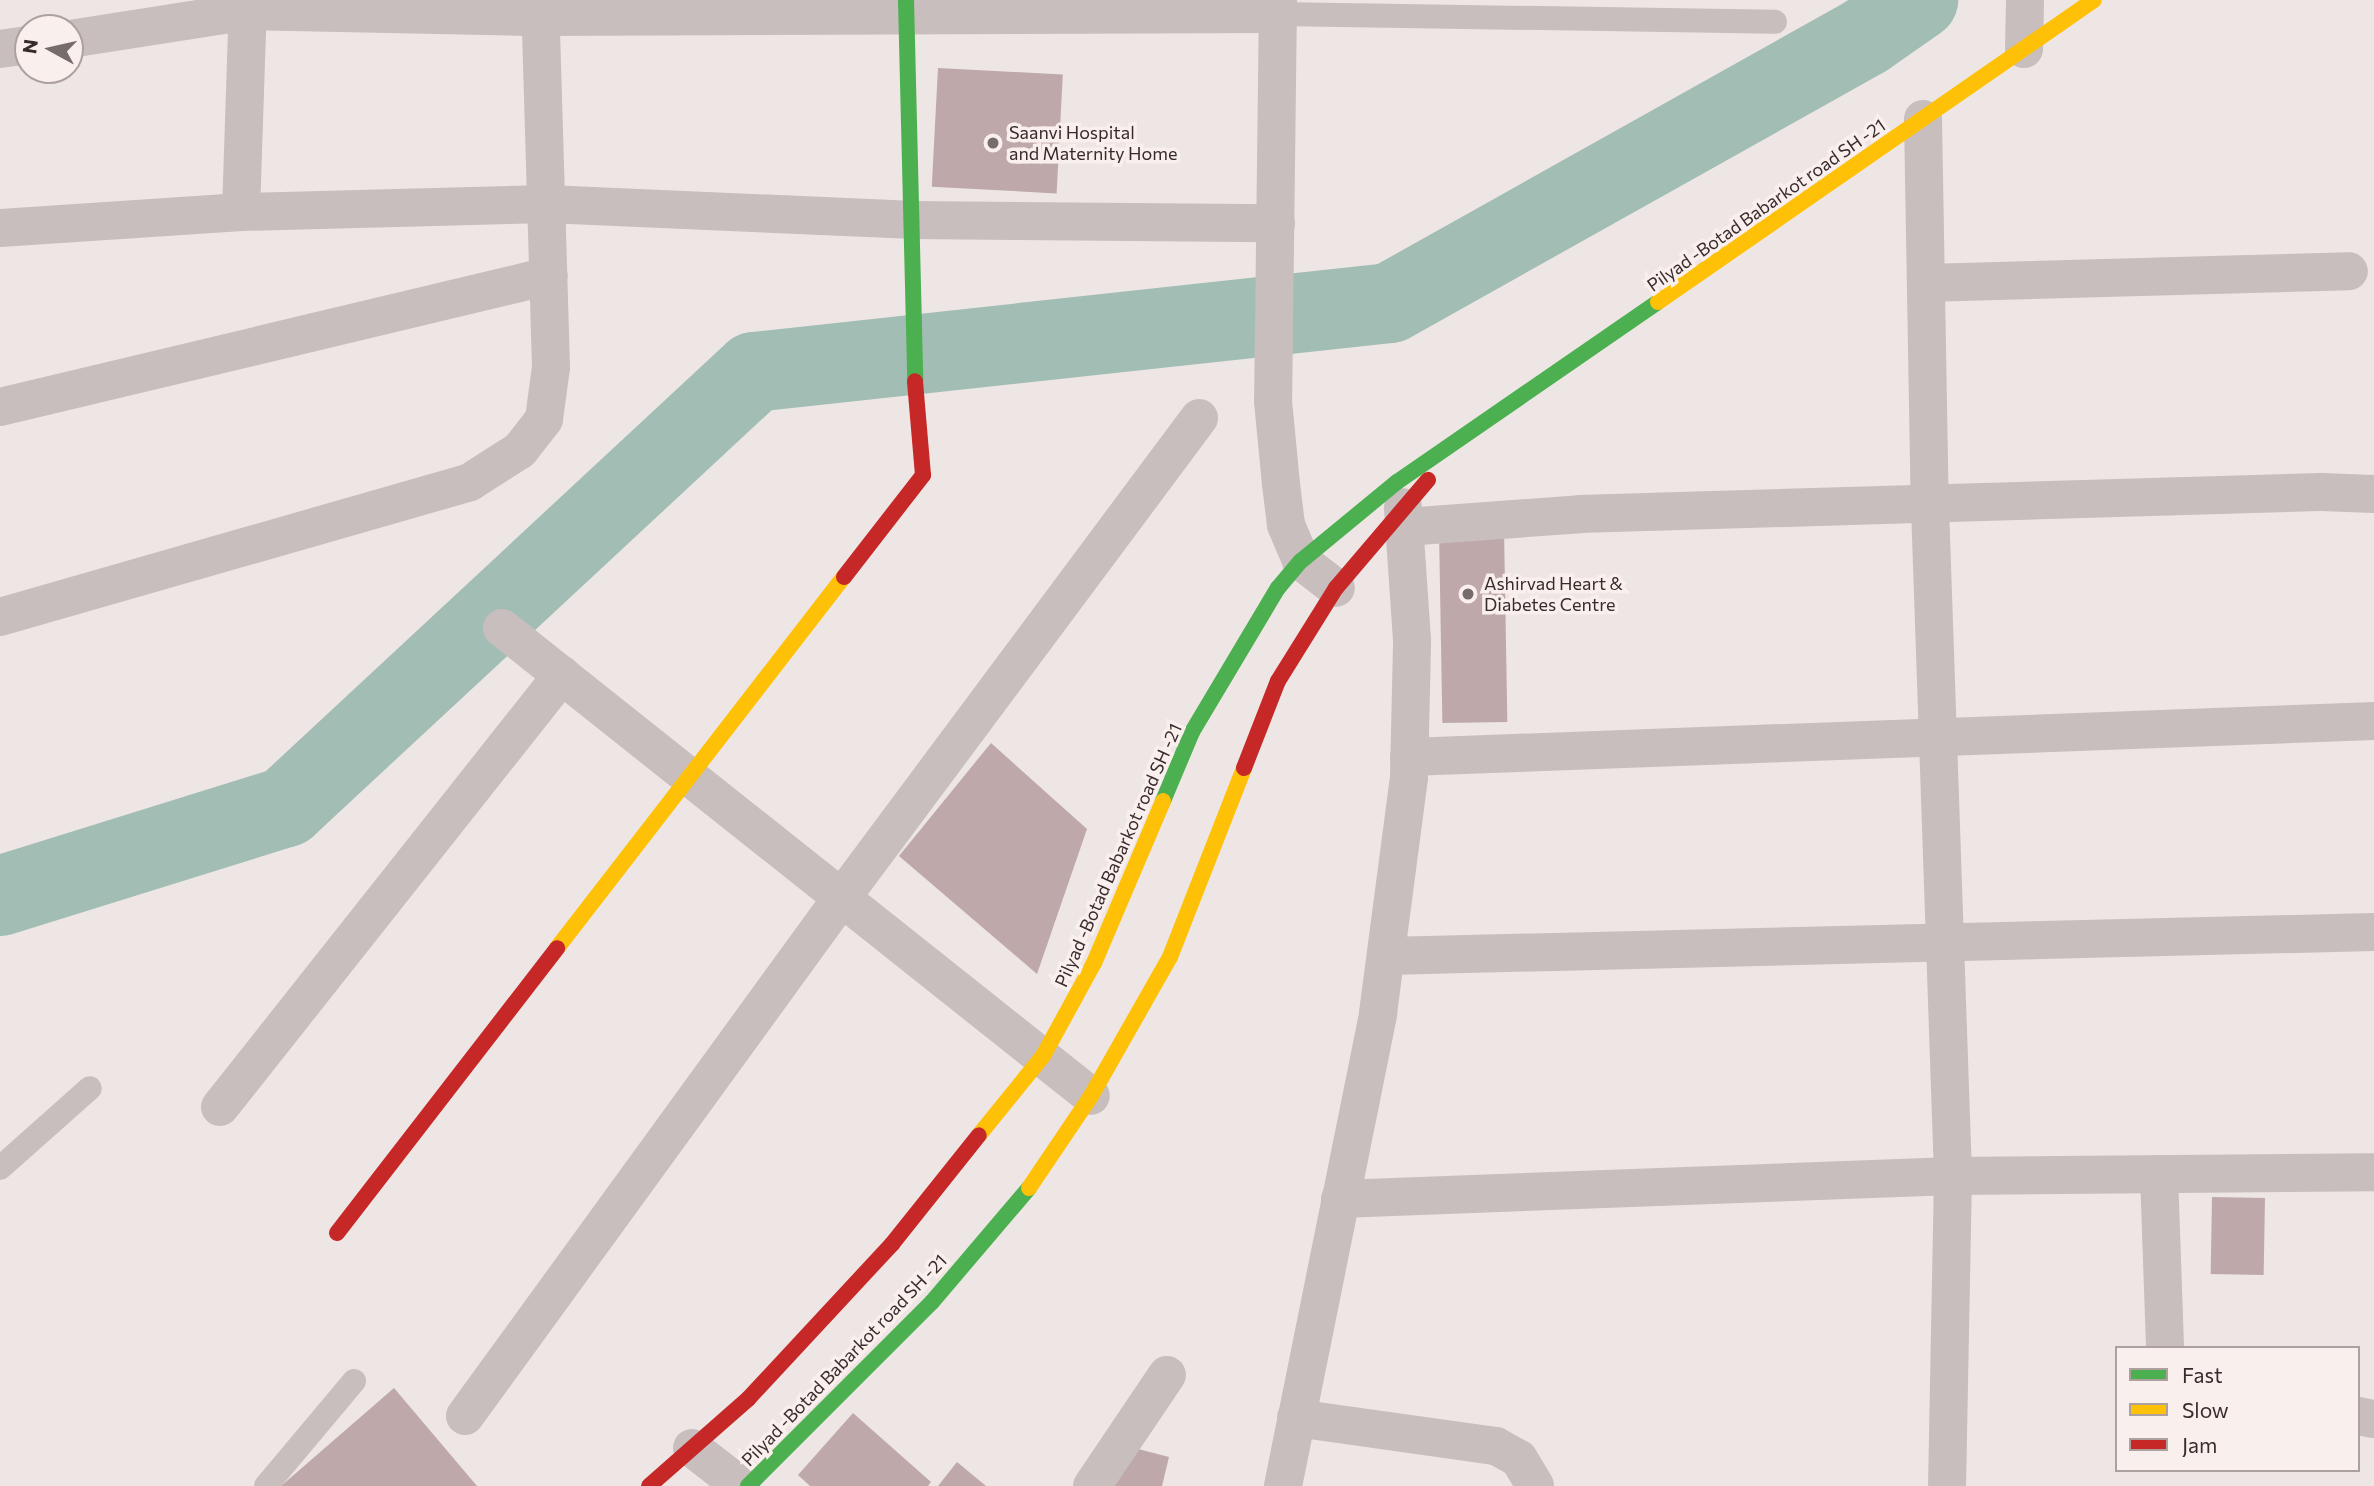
<!DOCTYPE html>
<html>
<head>
<meta charset="utf-8">
<style>
  body { margin:0 }
  #map { position:relative; width:2374px; height:1486px; overflow:hidden; background:#ede6e4; font-family:Commissioner,sans-serif }
  div>[style] { position:absolute }
  [style*='--x'] { left:calc(var(--x)*1px); top:calc(var(--y)*1px); width:calc(var(--w)*1px); rotate:calc(var(--a)*1deg) }
  .river>* { height:80px; margin:-40px; padding:0 40px; transform-origin:40px; border-radius:40px; background:#a2bdb4 }
  .building>* { inset:0; background:#bfa8a9; transform-origin:0 0 }
  .lane>* { height:24px; margin:-12px; padding:0 12px; transform-origin:12px; border-radius:12px; background:#c7bebd }
  .street>* { height:38px; margin:-19px; padding:0 19px; transform-origin:19px; border-radius:19px; background:#c7bebd }
  .fast>* { height:16px; margin:-8px; padding:0 8px; transform-origin:8px; border-radius:8px; background:#4caf50 }
  .slow>* { height:16px; margin:-8px; padding:0 8px; transform-origin:8px; border-radius:8px; background:#ffc107 }
  .jam>* { height:16px; margin:-8px; padding:0 8px; transform-origin:8px; border-radius:8px; background:#c62828 }
  .dots>* { width:19px; height:19px; translate:-50% -50%; box-sizing:border-box; border:4px solid #f9efed; border-radius:50% }
  span { translate:-50% -50%; white-space:nowrap; text-align:center; line-height:1.15; -webkit-text-stroke:7px #f9efed; paint-order:stroke }
  .poi-label { font-size:18px; color:#382b2b }
  .left { translate:0 -50%; text-align:left }
  .street-label { font-size:18px; color:#382b2b }
  .legend { position:absolute; left:2115px; top:1346px; width:245px; height:126px; box-sizing:border-box; background:#f9efed; border:2px solid #aca19f; margin:0; padding:9px 12px; list-style:none; font-size:21px; color:#382b2b }
  .legend li { display:flex; align-items:center; gap:14px; height:35px }
  .legend b { width:35px; border:2px solid #aca19f }
  .north { position:absolute; left:14px; top:14px; width:70px; height:70px; box-sizing:border-box; background:#f9efed; border:2px solid #aca19f; border-radius:50%; rotate:278deg; font-size:19px; font-weight:700; line-height:28px; text-align:center; color:#382b2b }
  .north::after { content:''; display:block; margin:auto; width:24px; height:32px; background:#776c6c; clip-path:polygon(50% 0,100% 100%,50% 72%,0 100%) }
</style>
</head>
<body>
<div id="map">
  <div class="river">
    <i style="--x:0;--y:896;--w:300;--a:-17.3"></i>
    <i style="--x:286;--y:807;--w:639;--a:-42.91"></i>
    <i style="--x:754;--y:372;--w:640;--a:-6.19"></i>
    <i style="--x:1390;--y:303;--w:544;--a:-29.25"></i>
    <i style="--x:1865;--y:37;--w:65;--a:-34.9"></i>
  </div>
  <div class="building">
    <i style="left:938px;top:68px;width:125px;height:119px;rotate:3deg"></i>
    <i style="left:1504px;top:529px;width:193px;height:65px;rotate:89deg"></i>
    <i style="clip-path:polygon(991px 743px,1087px 829px,1037px 974px,899px 856px)"></i>
    <i style="left:2212px;top:1197px;width:53px;height:77px;rotate:1deg"></i>
    <i style="clip-path:polygon(394px 1388px,477px 1486px,281px 1486px)"></i>
    <i style="clip-path:polygon(853px 1413px,931px 1482px,928px 1486px,810px 1486px,798px 1475px)"></i>
    <i style="clip-path:polygon(1138px 1449px,1169px 1457px,1162px 1486px,1113px 1486px)"></i>
    <i style="clip-path:polygon(957px 1462px,986px 1486px,938px 1486px)"></i>
  </div>
  <div class="lane">
    <i style="--x:1278;--y:14;--w:497;--a:0.9"></i>
    <i style="--x:0;--y:1168;--w:120;--a:-41.6"></i>
    <i style="--x:266;--y:1486;--w:137;--a:-50"></i>
  </div>
  <div class="street">
    <i style="--x:1278;--y:0;--w:401;--a:90.7"></i>
    <i style="--x:1273;--y:401;--w:83;--a:84.5"></i>
    <i style="--x:1281;--y:484;--w:41;--a:83"></i>
    <i style="--x:1286;--y:525;--w:39;--a:67"></i>
    <i style="--x:1301;--y:561;--w:44;--a:37.6"></i>
    <i style="--x:70;--y:39;--w:180;--a:-8.9"></i>
    <i style="--x:248;--y:11;--w:293;--a:1.2"></i>
    <i style="--x:541;--y:17;--w:737;--a:-0.23"></i>
    <i style="--x:0;--y:49;--w:28;--a:-8"></i>
    <i style="--x:2024;--y:49;--w:49;--a:-88.8"></i>
    <i style="--x:1923;--y:119;--w:388;--a:89"></i>
    <i style="--x:1930;--y:507;--w:669;--a:88.03"></i>
    <i style="--x:1953;--y:1176;--w:310;--a:91.1"></i>
    <i style="--x:241;--y:212;--w:212;--a:-88.1"></i>
    <i style="--x:0;--y:228;--w:242;--a:-3.8"></i>
    <i style="--x:241;--y:212;--w:306;--a:-1.5"></i>
    <i style="--x:547;--y:204;--w:362;--a:2.5"></i>
    <i style="--x:909;--y:220;--w:367;--a:0.5"></i>
    <i style="--x:1926;--y:283;--w:423;--a:-1.6"></i>
    <i style="--x:0;--y:407;--w:564;--a:-13.42"></i>
    <i style="--x:1405;--y:527;--w:175;--a:-4.2"></i>
    <i style="--x:1580;--y:514;--w:741;--a:-1.7"></i>
    <i style="--x:2321;--y:492;--w:53;--a:2.2"></i>
    <i style="--x:0;--y:617;--w:489;--a:-16"></i>
    <i style="--x:470;--y:482;--w:59;--a:-32.6"></i>
    <i style="--x:520;--y:450;--w:39;--a:-52"></i>
    <i style="--x:544;--y:419;--w:52;--a:-82.3"></i>
    <i style="--x:551;--y:367;--w:367;--a:-91.7"></i>
    <i style="--x:502;--y:628;--w:752;--a:38.47"></i>
    <i style="--x:1409;--y:757;--w:966;--a:-2.14"></i>
    <i style="--x:1386;--y:956;--w:988;--a:-1.39"></i>
    <i style="--x:220;--y:1107;--w:551;--a:-51.63"></i>
    <i style="--x:2159;--y:1174;--w:174;--a:88"></i>
    <i style="--x:1340;--y:1199;--w:613;--a:-2.15"></i>
    <i style="--x:1953;--y:1176;--w:421;--a:-0.5"></i>
    <i style="--x:465;--y:1416;--w:643;--a:-53.99"></i>
    <i style="--x:843;--y:896;--w:596;--a:-53.32"></i>
    <i style="--x:2358;--y:1416;--w:16;--a:11"></i>
    <i style="--x:1296;--y:1418;--w:202;--a:8"></i>
    <i style="--x:1496;--y:1446;--w:26;--a:29"></i>
    <i style="--x:1519;--y:1459;--w:31;--a:59"></i>
    <i style="--x:692;--y:1448;--w:62;--a:37.8"></i>
    <i style="--x:1092;--y:1486;--w:134;--a:-56"></i>
    <i style="--x:1283;--y:1486;--w:482;--a:-78.6"></i>
    <i style="--x:1378;--y:1013;--w:238;--a:-82.5"></i>
    <i style="--x:1409;--y:777;--w:137;--a:-88.7"></i>
    <i style="--x:1412;--y:640;--w:133;--a:-93.9"></i>
  </div>
  <div class="fast">
    <i style="--x:906;--y:0;--w:381;--a:88.6"></i>
    <i style="--x:1163;--y:801;--w:75;--a:-67.2"></i>
    <i style="--x:1192;--y:732;--w:168;--a:-59.2"></i>
    <i style="--x:1278;--y:588;--w:35;--a:-50"></i>
    <i style="--x:1301;--y:561;--w:124;--a:-39.5"></i>
    <i style="--x:1397;--y:482;--w:317;--a:-34.6"></i>
    <i style="--x:748;--y:1486;--w:260;--a:-45"></i>
    <i style="--x:932;--y:1302;--w:150;--a:-49.6"></i>
  </div>
  <div class="slow">
    <i style="--x:1658;--y:302;--w:530;--a:-34.71"></i>
    <i style="--x:557;--y:948;--w:469;--a:-52.3"></i>
    <i style="--x:979;--y:1135;--w:102;--a:-51"></i>
    <i style="--x:1043;--y:1056;--w:106;--a:-61.3"></i>
    <i style="--x:1094;--y:963;--w:176;--a:-66.9"></i>
    <i style="--x:1029;--y:1188;--w:111;--a:-56"></i>
    <i style="--x:1091;--y:1096;--w:160;--a:-60.4"></i>
    <i style="--x:1170;--y:957;--w:203;--a:-68.6"></i>
  </div>
  <div class="jam">
    <i style="--x:844;--y:577;--w:129;--a:-52.2"></i>
    <i style="--x:923;--y:475;--w:94;--a:-94.9"></i>
    <i style="--x:1244;--y:768;--w:93;--a:-68.7"></i>
    <i style="--x:1278;--y:681;--w:110;--a:-58.1"></i>
    <i style="--x:1336;--y:588;--w:142;--a:-49.6"></i>
    <i style="--x:337;--y:1233;--w:360;--a:-52.3"></i>
    <i style="--x:649;--y:1486;--w:132;--a:-41.3"></i>
    <i style="--x:748;--y:1399;--w:212;--a:-47.1"></i>
    <i style="--x:892;--y:1244;--w:139;--a:-51.4"></i>
  </div>
  <div class="dots">
    <i style="left:993px;top:143px;background:#776c6c"></i>
    <i style="left:1468px;top:594px;background:#776c6c"></i>
  </div>
  <div class="poi-label">
    <span class="left" style="left:1009px;top:143px">Saanvi Hospital<br>and Maternity Home</span>
    <span class="left" style="left:1484px;top:594px">Ashirvad Heart &amp;<br>Diabetes Centre</span>
  </div>
  <div class="street-label">
    <span style="left:1766px;top:205px;rotate:-35deg">Pilyad -Botad Babarkot road SH -21</span>
    <span style="left:1118px;top:855px;rotate:-66deg">Pilyad -Botad Babarkot road SH -21</span>
    <span style="left:844px;top:1360px;rotate:-46deg">Pilyad -Botad Babarkot road SH -21</span>
  </div>
  <ul class="legend">
  <li><b style="height:9px;background:#4caf50"></b>Fast</li>
  <li><b style="height:9px;background:#ffc107"></b>Slow</li>
  <li><b style="height:9px;background:#c62828"></b>Jam</li>
  </ul>
  <div class="north">N</div>
</div>
</body>
</html>
